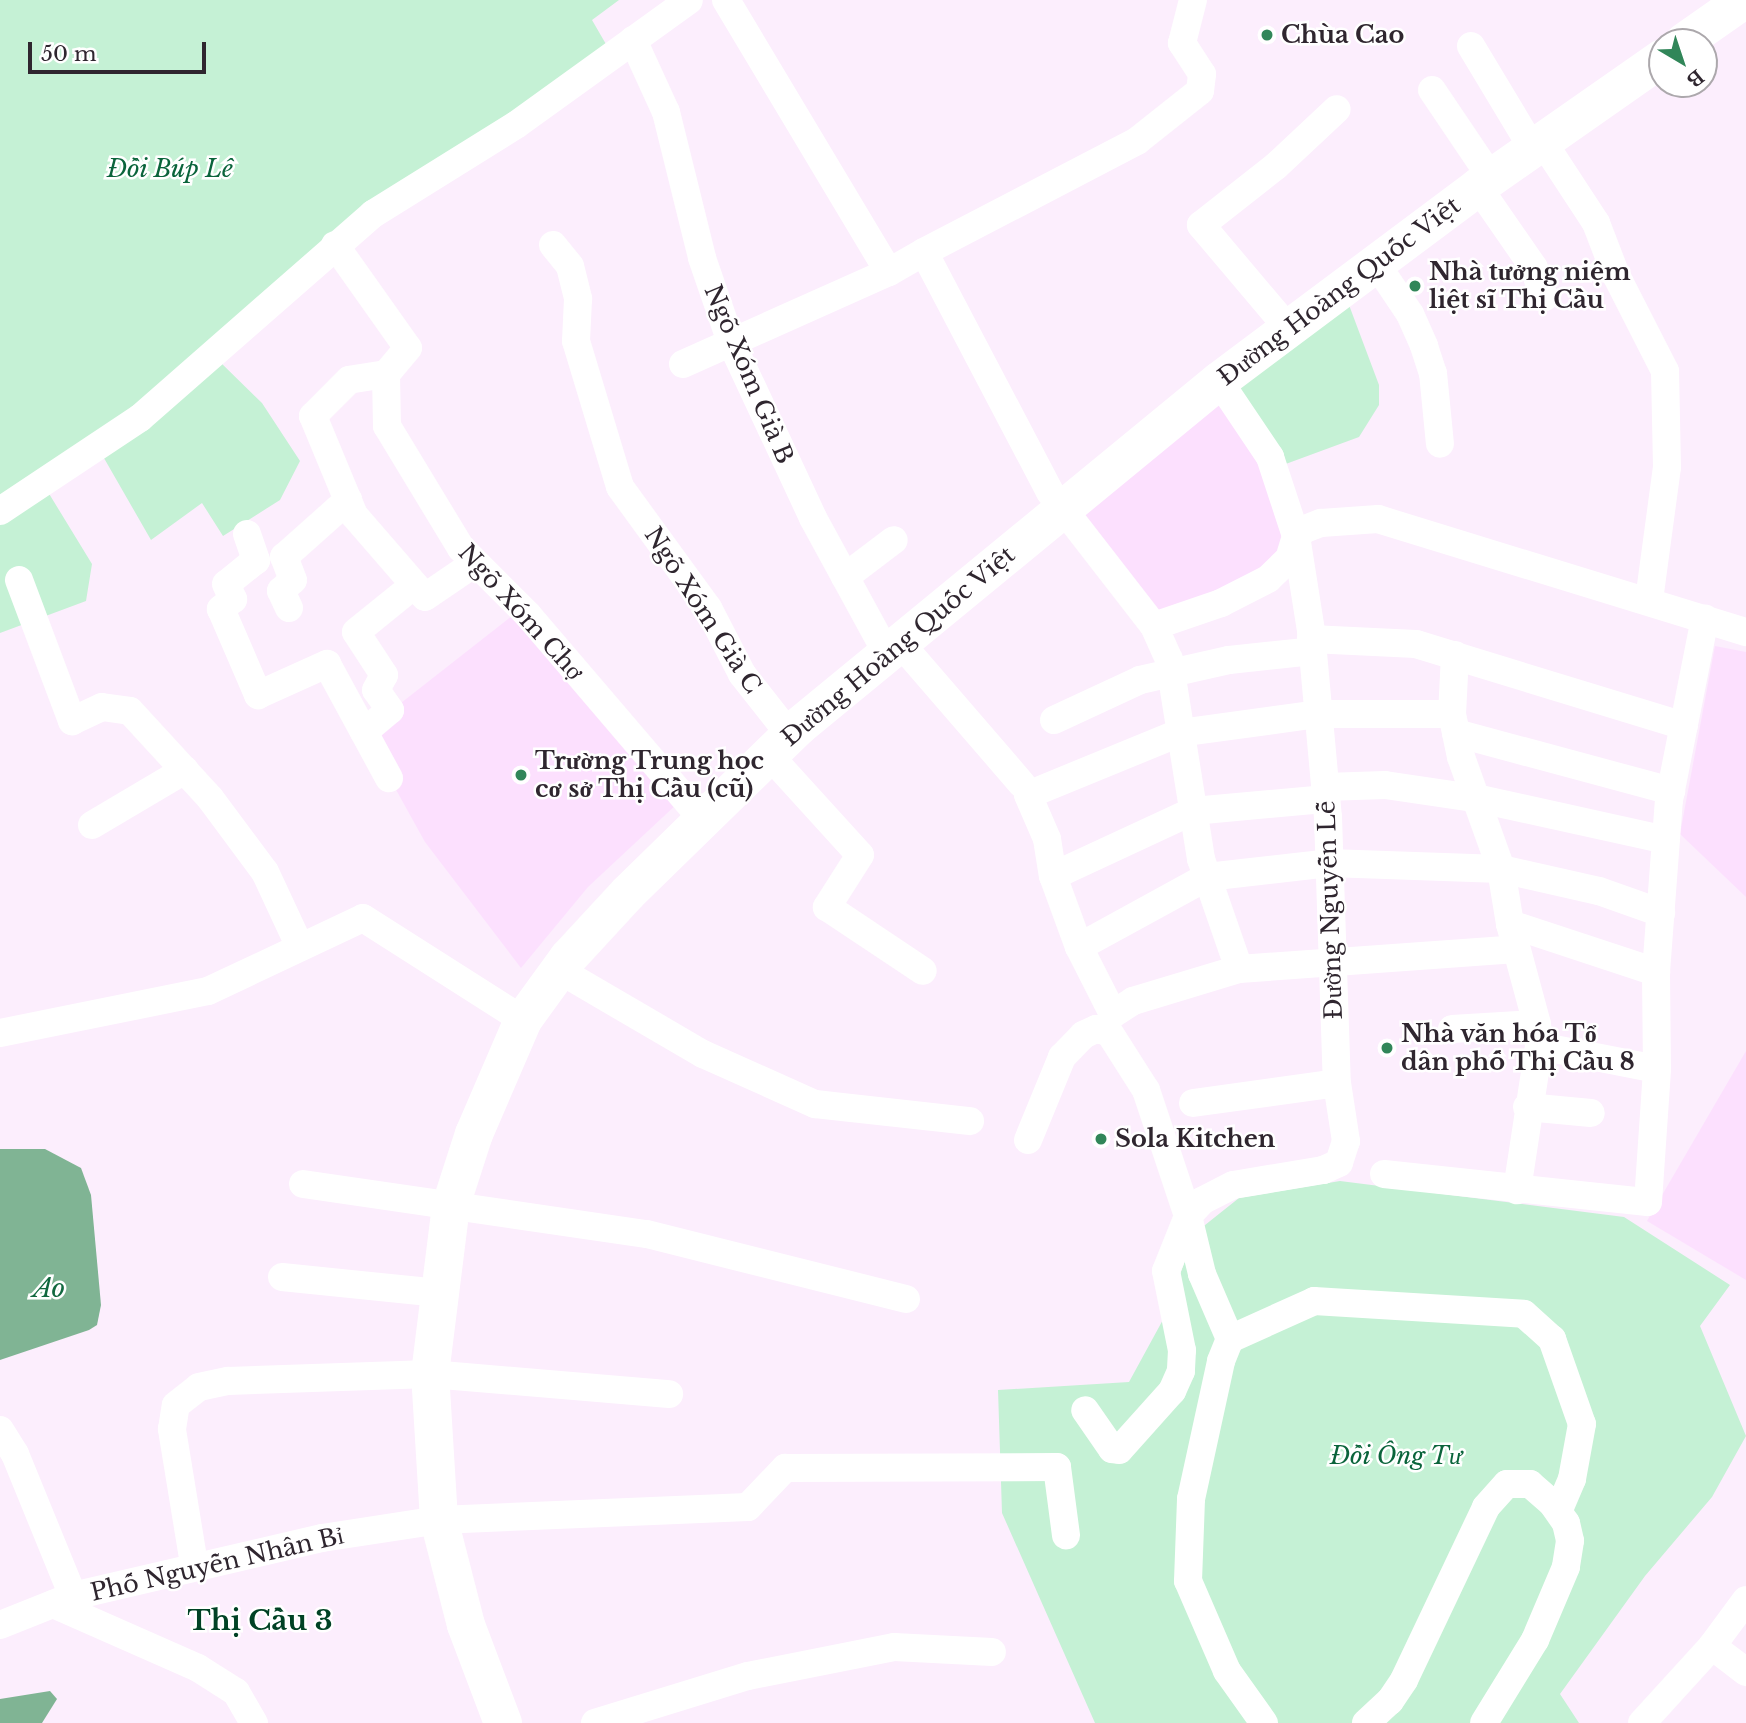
<!DOCTYPE html>
<html>
<head>
<meta charset="utf-8">
<style>
  body { margin:0 }
  #map { position:relative; width:1746px; height:1723px; overflow:hidden; background:#fceefd; font-family:"Libre Baskerville",serif }
  div>[style] { position:absolute }
  [style*='--x'] { left:calc(var(--x)*1px); top:calc(var(--y)*1px); width:calc(var(--w)*1px); rotate:calc(var(--a)*1deg) }
  .built>* { inset:0; background:#fce0fe }
  .green>* { inset:0; background:#c5f1d5 }
  .water>* { inset:0; background:#80b494 }
  .minor>* { height:28px; margin:-14px; padding:0 14px; transform-origin:14px; border-radius:14px; background:#fff }
  .secondary>* { height:38px; margin:-19px; padding:0 19px; transform-origin:19px; border-radius:19px; background:#fff }
  .dots>* { width:19px; height:19px; translate:-50% -50%; box-sizing:border-box; border:4px solid #fff; border-radius:50% }
  span { translate:-50% -50%; white-space:nowrap; text-align:center; line-height:1.15; -webkit-text-stroke:5px #fff; paint-order:stroke }
  .poi-label { font-size:24px; color:#2f262f; font-weight:700 }
  .left { translate:0 -50%; text-align:left }
  .park-label { font-size:24px; color:#0a643b; font-style:italic }
  .street-label { font-size:24px; color:#2f262f }
  .water-label { font-size:26px; color:#11683f; font-style:italic }
  .quarter-label { font-size:28px; color:#004225; font-weight:700 }
  .north { position:absolute; left:1648px; top:28px; width:70px; height:70px; box-sizing:border-box; background:#fff; border:2px solid #aca8ac; border-radius:50%; rotate:141deg; font-size:19px; font-weight:700; line-height:28px; text-align:center; color:#2f262f }
  .north::after { content:''; display:block; margin:auto; width:24px; height:32px; background:#318659; clip-path:polygon(50% 0,100% 100%,50% 72%,0 100%) }
  .scale { position:absolute; left:28px; top:42px; width:178px; height:32px; box-sizing:border-box; border:4px solid #2f262f; border-top:0; padding-left:9px; font-size:21px; line-height:24px; white-space:nowrap; color:#2f262f; -webkit-text-stroke:5px #fff; paint-order:stroke }
</style>
</head>
<body>
<div id="map">
  <div class="built">
    <i style="clip-path:polygon(1220px 403px,1267px 469px,1288px 542px,1276px 568px,1150px 618px,1077px 520px)"></i>
    <i style="clip-path:polygon(517px 612px,678px 803px,588px 887px,521px 968px,425px 842px,364px 732px)"></i>
    <i style="clip-path:polygon(1715px 646px,1746px 652px,1746px 897px,1680px 834px)"></i>
    <i style="clip-path:polygon(1746px 1051px,1746px 1280px,1647px 1221px)"></i>
  </div>
  <div class="green">
    <i style="clip-path:polygon(0 0,619px 0,592px 20px,614px 58px,375px 210px,217px 359px,262px 403px,300px 461px,280px 500px,223px 536px,202px 503px,151px 540px,93px 439px,37px 474px,92px 564px,86px 601px,0 633px)"></i>
    <i style="clip-path:polygon(1349px 305px,1379px 385px,1379px 405px,1359px 437px,1283px 465px,1235px 389px)"></i>
    <i style="clip-path:polygon(1340px 1181px,1624px 1217px,1730px 1285px,1700px 1326px,1746px 1436px,1712px 1497px,1645px 1576px,1560px 1694px,1579px 1723px,1095px 1723px,1002px 1513px,998px 1390px,1129px 1382px,1165px 1316px,1195px 1233px,1239px 1198px)"></i>
  </div>
  <div class="water">
    <i style="clip-path:polygon(0 1149px,45px 1149px,81px 1168px,91px 1195px,101px 1305px,97px 1325px,89px 1330px,0 1360px)"></i>
    <i style="clip-path:polygon(50px 1691px,57px 1699px,42px 1723px,0 1723px,0 1699px)"></i>
  </div>
  <div class="minor">
    <i style="--x:726;--y:0;--w:317;--a:59.1"></i>
    <i style="--x:889;--y:272;--w:40;--a:-29.7"></i>
    <i style="--x:924;--y:252;--w:271;--a:62.3"></i>
    <i style="--x:1050;--y:492;--w:170;--a:52.2"></i>
    <i style="--x:1154;--y:626;--w:36;--a:66"></i>
    <i style="--x:1169;--y:659;--w:203;--a:80.9"></i>
    <i style="--x:1201;--y:859;--w:116;--a:70.9"></i>
    <i style="--x:633;--y:40;--w:79;--a:65.4"></i>
    <i style="--x:666;--y:112;--w:150;--a:76.1"></i>
    <i style="--x:702;--y:258;--w:89;--a:71"></i>
    <i style="--x:731;--y:342;--w:194;--a:65"></i>
    <i style="--x:813;--y:518;--w:155;--a:61.4"></i>
    <i style="--x:1471;--y:46;--w:120;--a:59"></i>
    <i style="--x:1432;--y:90;--w:107;--a:56"></i>
    <i style="--x:1543;--y:142;--w:97;--a:56.8"></i>
    <i style="--x:1596;--y:223;--w:56;--a:69"></i>
    <i style="--x:1616;--y:275;--w:108;--a:63"></i>
    <i style="--x:1665;--y:371;--w:96;--a:88.8"></i>
    <i style="--x:1667;--y:467;--w:135;--a:97.7"></i>
    <i style="--x:1478;--y:187;--w:98;--a:55.3"></i>
    <i style="--x:1534;--y:268;--w:31;--a:71"></i>
    <i style="--x:335;--y:245;--w:126;--a:54.7"></i>
    <i style="--x:408;--y:348;--w:34;--a:130"></i>
    <i style="--x:386;--y:374;--w:52;--a:88.9"></i>
    <i style="--x:387;--y:426;--w:143;--a:58.8"></i>
    <i style="--x:461;--y:548;--w:95;--a:45"></i>
    <i style="--x:528;--y:615;--w:268;--a:49.5"></i>
    <i style="--x:553;--y:245;--w:27;--a:51"></i>
    <i style="--x:570;--y:266;--w:34;--a:76"></i>
    <i style="--x:578;--y:299;--w:42;--a:92.7"></i>
    <i style="--x:576;--y:341;--w:152;--a:73.2"></i>
    <i style="--x:620;--y:487;--w:150;--a:54"></i>
    <i style="--x:708;--y:608;--w:74;--a:62.7"></i>
    <i style="--x:742;--y:674;--w:78;--a:51.8"></i>
    <i style="--x:924;--y:252;--w:240;--a:-27.5"></i>
    <i style="--x:1137;--y:141;--w:80;--a:-38.4"></i>
    <i style="--x:1200;--y:91;--w:17;--a:-83"></i>
    <i style="--x:1202;--y:74;--w:37;--a:-123"></i>
    <i style="--x:1182;--y:43;--w:44;--a:-75.7"></i>
    <i style="--x:1375;--y:262;--w:63;--a:56.1"></i>
    <i style="--x:1410;--y:314;--w:35;--a:66"></i>
    <i style="--x:1424;--y:346;--w:28;--a:72"></i>
    <i style="--x:1433;--y:373;--w:71;--a:84.4"></i>
    <i style="--x:1288;--y:328;--w:135;--a:-130.2"></i>
    <i style="--x:1201;--y:225;--w:95;--a:-38.2"></i>
    <i style="--x:1276;--y:166;--w:83;--a:-43.1"></i>
    <i style="--x:683;--y:364;--w:226;--a:-24.1"></i>
    <i style="--x:386;--y:374;--w:37;--a:171"></i>
    <i style="--x:349;--y:380;--w:51;--a:135"></i>
    <i style="--x:313;--y:416;--w:107;--a:67.5"></i>
    <i style="--x:354;--y:515;--w:108;--a:49.1"></i>
    <i style="--x:425;--y:597;--w:60;--a:-34.2"></i>
    <i style="--x:1219;--y:381;--w:92;--a:56.1"></i>
    <i style="--x:1270;--y:457;--w:83;--a:71.8"></i>
    <i style="--x:1296;--y:536;--w:96;--a:81"></i>
    <i style="--x:1311;--y:631;--w:187;--a:84.8"></i>
    <i style="--x:1328;--y:817;--w:266;--a:88.1"></i>
    <i style="--x:1337;--y:1083;--w:59;--a:81.2"></i>
    <i style="--x:1346;--y:1141;--w:23;--a:108"></i>
    <i style="--x:1339;--y:1163;--w:17;--a:156"></i>
    <i style="--x:1323;--y:1170;--w:91;--a:170.5"></i>
    <i style="--x:1233;--y:1185;--w:35;--a:153"></i>
    <i style="--x:1202;--y:1201;--w:21;--a:133"></i>
    <i style="--x:1188;--y:1216;--w:60;--a:76.4"></i>
    <i style="--x:1202;--y:1274;--w:71;--a:66.7"></i>
    <i style="--x:0;--y:511;--w:168;--a:-33.6"></i>
    <i style="--x:140;--y:418;--w:310;--a:-41.2"></i>
    <i style="--x:373;--y:214;--w:168;--a:-31.9"></i>
    <i style="--x:516;--y:125;--w:213;--a:-35.8"></i>
    <i style="--x:247;--y:534;--w:28;--a:71"></i>
    <i style="--x:256;--y:560;--w:38;--a:141"></i>
    <i style="--x:226;--y:584;--w:17;--a:65"></i>
    <i style="--x:233;--y:599;--w:16;--a:140"></i>
    <i style="--x:221;--y:609;--w:94;--a:66.7"></i>
    <i style="--x:258;--y:695;--w:76;--a:-24.2"></i>
    <i style="--x:327;--y:664;--w:130;--a:61.5"></i>
    <i style="--x:845;--y:577;--w:61;--a:-37.1"></i>
    <i style="--x:19;--y:580;--w:151;--a:69.4"></i>
    <i style="--x:72;--y:721;--w:33;--a:-25"></i>
    <i style="--x:102;--y:707;--w:28;--a:8"></i>
    <i style="--x:130;--y:711;--w:118;--a:47.4"></i>
    <i style="--x:210;--y:798;--w:92;--a:53.4"></i>
    <i style="--x:265;--y:872;--w:83;--a:65"></i>
    <i style="--x:289;--y:608;--w:19;--a:-115"></i>
    <i style="--x:281;--y:591;--w:16;--a:-43"></i>
    <i style="--x:293;--y:580;--w:25;--a:-111"></i>
    <i style="--x:284;--y:557;--w:86;--a:-41.7"></i>
    <i style="--x:1154;--y:626;--w:71;--a:-18.9"></i>
    <i style="--x:1221;--y:603;--w:53;--a:-27.1"></i>
    <i style="--x:1268;--y:579;--w:29;--a:-44"></i>
    <i style="--x:1289;--y:559;--w:24;--a:-73"></i>
    <i style="--x:1296;--y:536;--w:11;--a:-38"></i>
    <i style="--x:1305;--y:529;--w:17;--a:-21"></i>
    <i style="--x:1321;--y:523;--w:57;--a:-4"></i>
    <i style="--x:1378;--y:519;--w:385;--a:17.1"></i>
    <i style="--x:1311;--y:639;--w:105;--a:2.7"></i>
    <i style="--x:1416;--y:644;--w:280;--a:17"></i>
    <i style="--x:901;--y:644;--w:185;--a:49.2"></i>
    <i style="--x:1455;--y:655;--w:59;--a:92.9"></i>
    <i style="--x:1452;--y:714;--w:44;--a:78.2"></i>
    <i style="--x:1461;--y:757;--w:119;--a:70.3"></i>
    <i style="--x:1501;--y:869;--w:56;--a:80.7"></i>
    <i style="--x:1510;--y:924;--w:104;--a:74.9"></i>
    <i style="--x:1537;--y:1024;--w:22;--a:85"></i>
    <i style="--x:1539;--y:1046;--w:146;--a:98.7"></i>
    <i style="--x:1452;--y:714;--w:134;--a:180"></i>
    <i style="--x:1318;--y:714;--w:140;--a:172.2"></i>
    <i style="--x:1179;--y:733;--w:163;--a:157.7"></i>
    <i style="--x:1028;--y:795;--w:48;--a:66.6"></i>
    <i style="--x:1047;--y:839;--w:37;--a:81"></i>
    <i style="--x:1053;--y:876;--w:76;--a:69.9"></i>
    <i style="--x:1079;--y:947;--w:75;--a:63.1"></i>
    <i style="--x:1113;--y:1014;--w:24;--a:-33"></i>
    <i style="--x:1133;--y:1001;--w:111;--a:-16.8"></i>
    <i style="--x:1239;--y:969;--w:278;--a:-4.1"></i>
    <i style="--x:1054;--y:720;--w:95;--a:-24.9"></i>
    <i style="--x:1140;--y:680;--w:91;--a:-12.7"></i>
    <i style="--x:1229;--y:660;--w:84;--a:-6.1"></i>
    <i style="--x:364;--y:732;--w:34;--a:-40"></i>
    <i style="--x:390;--y:710;--w:24;--a:-125"></i>
    <i style="--x:376;--y:690;--w:17;--a:-62"></i>
    <i style="--x:384;--y:675;--w:51;--a:-123.1"></i>
    <i style="--x:356;--y:632;--w:75;--a:-39"></i>
    <i style="--x:1456;--y:733;--w:223;--a:15.1"></i>
    <i style="--x:769;--y:755;--w:135;--a:47.7"></i>
    <i style="--x:860;--y:855;--w:62;--a:122.4"></i>
    <i style="--x:827;--y:907;--w:115;--a:33.7"></i>
    <i style="--x:1325;--y:787;--w:60;--a:-1.9"></i>
    <i style="--x:1385;--y:785;--w:96;--a:8.4"></i>
    <i style="--x:1480;--y:799;--w:190;--a:12.4"></i>
    <i style="--x:92;--y:825;--w:108;--a:-30.6"></i>
    <i style="--x:1053;--y:876;--w:154;--a:-24.9"></i>
    <i style="--x:1193;--y:811;--w:134;--a:-5.2"></i>
    <i style="--x:1510;--y:924;--w:154;--a:18.2"></i>
    <i style="--x:1079;--y:947;--w:146;--a:-28.7"></i>
    <i style="--x:1207;--y:877;--w:123;--a:-6.5"></i>
    <i style="--x:1329;--y:863;--w:172;--a:2"></i>
    <i style="--x:1501;--y:869;--w:100;--a:12.7"></i>
    <i style="--x:1599;--y:891;--w:66;--a:19.5"></i>
    <i style="--x:559;--y:970;--w:167;--a:30.3"></i>
    <i style="--x:703;--y:1054;--w:123;--a:24.1"></i>
    <i style="--x:815;--y:1104;--w:156;--a:6.3"></i>
    <i style="--x:1452;--y:1029;--w:85;--a:-3.4"></i>
    <i style="--x:0;--y:1033;--w:212;--a:-11.4"></i>
    <i style="--x:208;--y:991;--w:171;--a:-25.2"></i>
    <i style="--x:363;--y:918;--w:190;--a:32.5"></i>
    <i style="--x:1539;--y:1046;--w:120;--a:11"></i>
    <i style="--x:1193;--y:1103;--w:145;--a:-7.9"></i>
    <i style="--x:1527;--y:1107;--w:64;--a:5.4"></i>
    <i style="--x:1028;--y:1140;--w:90;--a:-67.7"></i>
    <i style="--x:1062;--y:1057;--w:30;--a:-46"></i>
    <i style="--x:1083;--y:1035;--w:14;--a:-25"></i>
    <i style="--x:1096;--y:1029;--w:13;--a:13"></i>
    <i style="--x:1109;--y:1032;--w:69;--a:57.5"></i>
    <i style="--x:1146;--y:1090;--w:133;--a:71.6"></i>
    <i style="--x:1188;--y:1216;--w:59;--a:111.8"></i>
    <i style="--x:1166;--y:1271;--w:81;--a:78.6"></i>
    <i style="--x:1182;--y:1350;--w:21;--a:93"></i>
    <i style="--x:1181;--y:1371;--w:22;--a:114"></i>
    <i style="--x:1172;--y:1391;--w:79;--a:131.9"></i>
    <i style="--x:1119;--y:1450;--w:7;--a:-172"></i>
    <i style="--x:1112;--y:1449;--w:47;--a:-124.7"></i>
    <i style="--x:1384;--y:1174;--w:265;--a:6.1"></i>
    <i style="--x:1648;--y:1202;--w:133;--a:-86.1"></i>
    <i style="--x:1657;--y:1069;--w:97;--a:-90.6"></i>
    <i style="--x:1656;--y:972;--w:172;--a:-85.7"></i>
    <i style="--x:1669;--y:800;--w:185;--a:-78.8"></i>
    <i style="--x:303;--y:1184;--w:348;--a:8.3"></i>
    <i style="--x:647;--y:1234;--w:267;--a:14.1"></i>
    <i style="--x:282;--y:1277;--w:158;--a:5.8"></i>
    <i style="--x:0;--y:1430;--w:28;--a:58"></i>
    <i style="--x:15;--y:1454;--w:153;--a:67.8"></i>
    <i style="--x:194;--y:1564;--w:137;--a:-99.3"></i>
    <i style="--x:172;--y:1429;--w:24;--a:-81"></i>
    <i style="--x:176;--y:1405;--w:29;--a:-38"></i>
    <i style="--x:199;--y:1387;--w:30;--a:-12"></i>
    <i style="--x:228;--y:1381;--w:202;--a:-2"></i>
    <i style="--x:430;--y:1374;--w:240;--a:4.8"></i>
    <i style="--x:53;--y:1604;--w:158;--a:23.8"></i>
    <i style="--x:198;--y:1668;--w:45;--a:32.3"></i>
    <i style="--x:236;--y:1692;--w:36;--a:60"></i>
    <i style="--x:0;--y:1625;--w:79;--a:-21.7"></i>
    <i style="--x:73;--y:1596;--w:256;--a:-13.1"></i>
    <i style="--x:322;--y:1538;--w:118;--a:-8.7"></i>
    <i style="--x:439;--y:1520;--w:309;--a:-2.4"></i>
    <i style="--x:748;--y:1507;--w:54;--a:-46.5"></i>
    <i style="--x:785;--y:1468;--w:272;--a:-0.2"></i>
    <i style="--x:1057;--y:1467;--w:69;--a:82.5"></i>
    <i style="--x:1712;--y:1646;--w:43;--a:37.4"></i>
    <i style="--x:595;--y:1723;--w:160;--a:-17.1"></i>
    <i style="--x:748;--y:1676;--w:149;--a:-11.2"></i>
    <i style="--x:894;--y:1647;--w:98;--a:2.9"></i>
    <i style="--x:1264;--y:1723;--w:64;--a:-125.4"></i>
    <i style="--x:1227;--y:1671;--w:98;--a:-113.4"></i>
    <i style="--x:1188;--y:1581;--w:82;--a:-87.9"></i>
    <i style="--x:1191;--y:1499;--w:141;--a:-77.7"></i>
    <i style="--x:1221;--y:1361;--w:24;--a:-68"></i>
    <i style="--x:1230;--y:1339;--w:92;--a:-24.3"></i>
    <i style="--x:1314;--y:1301;--w:210;--a:3.5"></i>
    <i style="--x:1524;--y:1314;--w:38;--a:42"></i>
    <i style="--x:1552;--y:1339;--w:90;--a:70.6"></i>
    <i style="--x:1582;--y:1424;--w:56;--a:100.3"></i>
    <i style="--x:1572;--y:1479;--w:34;--a:113"></i>
    <i style="--x:1366;--y:1723;--w:33;--a:-43"></i>
    <i style="--x:1390;--y:1701;--w:25;--a:-56"></i>
    <i style="--x:1404;--y:1680;--w:191;--a:-64.6"></i>
    <i style="--x:1486;--y:1507;--w:31;--a:-48"></i>
    <i style="--x:1507;--y:1484;--w:23;--a:0"></i>
    <i style="--x:1530;--y:1484;--w:29;--a:41"></i>
    <i style="--x:1552;--y:1503;--w:24;--a:55"></i>
    <i style="--x:1566;--y:1523;--w:18;--a:77"></i>
    <i style="--x:1570;--y:1541;--w:26;--a:99"></i>
    <i style="--x:1566;--y:1567;--w:79;--a:113"></i>
    <i style="--x:1535;--y:1640;--w:97;--a:121.6"></i>
    <i style="--x:1642;--y:1723;--w:104;--a:-47.7"></i>
    <i style="--x:1712;--y:1646;--w:57;--a:-53.5"></i>
  </div>
  <div class="secondary">
    <i style="--x:1684;--y:42;--w:73;--a:-35"></i>
    <i style="--x:503;--y:1723;--w:105;--a:-110.7"></i>
    <i style="--x:466;--y:1625;--w:108;--a:-104.4"></i>
    <i style="--x:439;--y:1520;--w:146;--a:-93.5"></i>
    <i style="--x:430;--y:1374;--w:170;--a:-82.9"></i>
    <i style="--x:451;--y:1205;--w:75;--a:-72.1"></i>
    <i style="--x:474;--y:1134;--w:124;--a:-66.7"></i>
    <i style="--x:523;--y:1020;--w:77;--a:-54"></i>
    <i style="--x:568;--y:958;--w:88;--a:-47.3"></i>
    <i style="--x:628;--y:893;--w:238;--a:-44.3"></i>
    <i style="--x:798;--y:727;--w:545;--a:-39.42"></i>
    <i style="--x:1219;--y:381;--w:324;--a:-36.8"></i>
    <i style="--x:1478;--y:187;--w:225;--a:-35"></i>
  </div>
  <div class="dots">
    <i style="left:1267px;top:35px;background:#318659"></i>
    <i style="left:1415px;top:286px;background:#318659"></i>
    <i style="left:521px;top:775px;background:#318659"></i>
    <i style="left:1387px;top:1048px;background:#318659"></i>
    <i style="left:1101px;top:1139px;background:#318659"></i>
  </div>
  <div class="poi-label">
    <span class="left" style="left:1281px;top:35px">Chùa Cao</span>
    <span class="left" style="left:1429px;top:286px">Nhà tưởng niệm<br>liệt sĩ Thị Cầu</span>
    <span class="left" style="left:535px;top:775px">Trường Trung học<br>cơ sở Thị Cầu (cũ)</span>
    <span class="left" style="left:1401px;top:1048px">Nhà văn hóa Tổ<br>dân phố Thị Cầu 8</span>
    <span class="left" style="left:1115px;top:1139px">Sola Kitchen</span>
  </div>
  <div class="park-label">
    <span style="left:170px;top:169px">Đồi Búp Lê</span>
    <span style="left:1396px;top:1456px">Đồi Ông Tư</span>
  </div>
  <div class="street-label">
    <span style="left:1339px;top:291px;rotate:-37deg">Đường Hoàng Quốc Việt</span>
    <span style="left:749px;top:374px;rotate:67deg">Ngõ Xóm Già B</span>
    <span style="left:703px;top:610px;rotate:57deg">Ngõ Xóm Già C</span>
    <span style="left:521px;top:612px;rotate:48deg">Ngõ Xóm Chợ</span>
    <span style="left:898px;top:646px;rotate:-40deg">Đường Hoàng Quốc Việt</span>
    <span style="left:1330px;top:910px;rotate:-92deg">Đường Nguyễn Lễ</span>
    <span style="left:217px;top:1564px;rotate:-13deg">Phố Nguyễn Nhân Bỉ</span>
  </div>
  <div class="water-label">
    <span style="left:49px;top:1289px">Ao</span>
  </div>
  <div class="quarter-label">
    <span style="left:260px;top:1621px">Thị Cầu 3</span>
  </div>
  <div class="north">B</div>
  <div class="scale">50 m</div>
</div>
</body>
</html>
